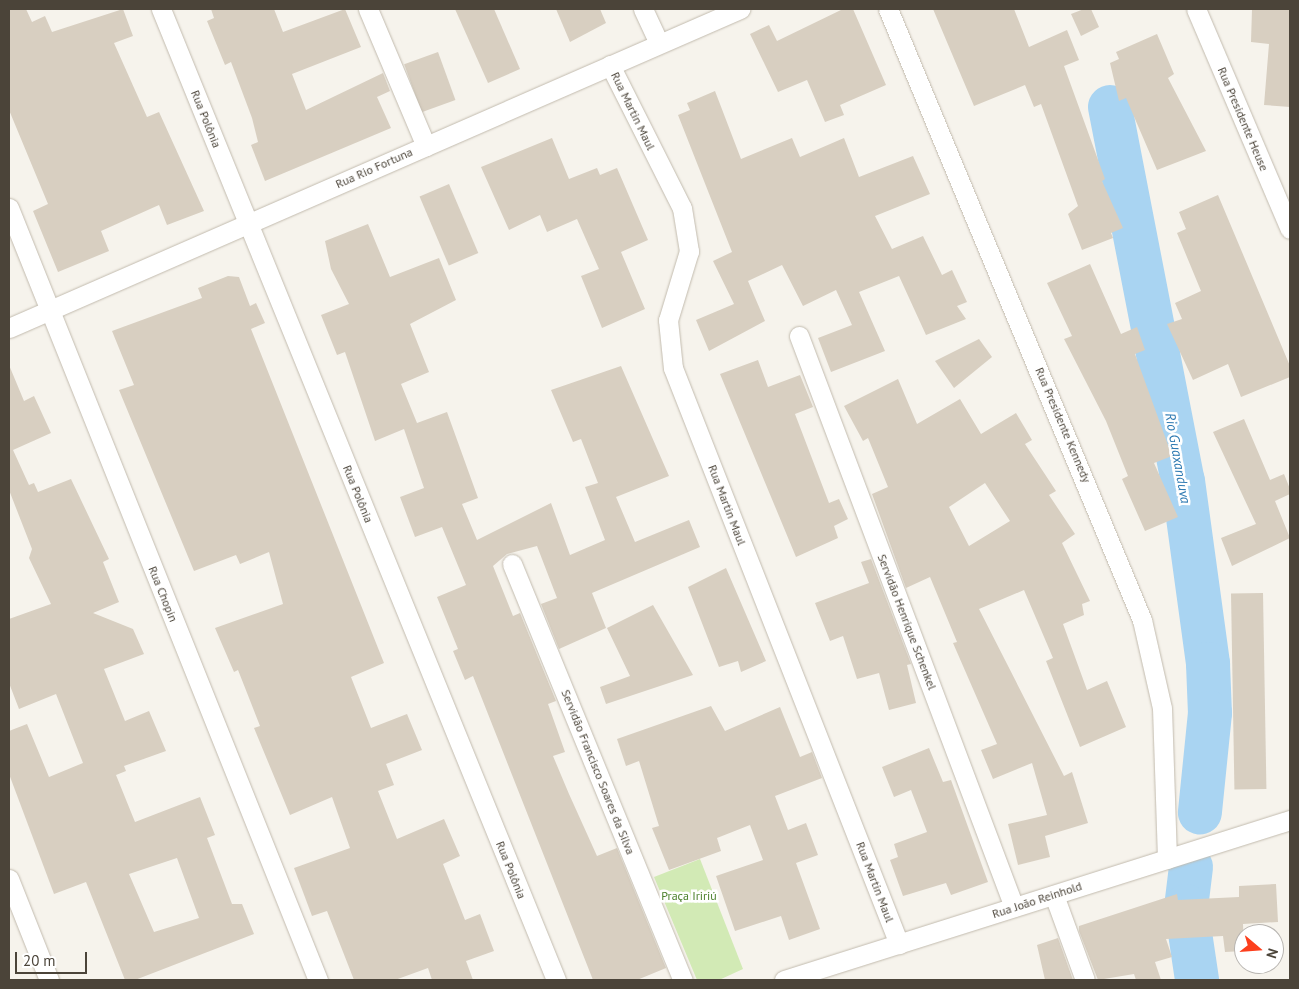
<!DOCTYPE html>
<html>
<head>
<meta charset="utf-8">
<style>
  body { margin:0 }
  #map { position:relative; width:1299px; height:989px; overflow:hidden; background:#f6f3ec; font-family:"PT Sans",sans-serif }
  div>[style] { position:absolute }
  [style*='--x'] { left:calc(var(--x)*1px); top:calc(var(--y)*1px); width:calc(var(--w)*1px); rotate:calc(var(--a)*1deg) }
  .green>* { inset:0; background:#d2eab5 }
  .river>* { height:44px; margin:-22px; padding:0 22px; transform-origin:22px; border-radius:22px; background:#a9d4f2 }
  .building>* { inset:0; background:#d8cfc1; transform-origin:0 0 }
  .roads { filter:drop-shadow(0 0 1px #c2bbae) drop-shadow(0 0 1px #c2bbae) }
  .minor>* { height:19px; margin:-9.5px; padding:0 9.5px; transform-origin:9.5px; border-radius:9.5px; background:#fff }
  span { translate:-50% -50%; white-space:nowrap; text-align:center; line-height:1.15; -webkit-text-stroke:5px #fff; paint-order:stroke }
  .street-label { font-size:12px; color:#4b4439 }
  .park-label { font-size:12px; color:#4a7f2a }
  .water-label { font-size:14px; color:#2e7ab2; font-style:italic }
  .frame { position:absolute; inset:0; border:10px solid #4b4439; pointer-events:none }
  .north { position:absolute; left:1234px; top:924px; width:50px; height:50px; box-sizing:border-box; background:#fff; border:1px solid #b7b4b0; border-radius:50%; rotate:108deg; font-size:14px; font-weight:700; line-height:20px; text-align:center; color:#4b4439 }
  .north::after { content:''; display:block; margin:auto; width:18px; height:22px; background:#fc3f1d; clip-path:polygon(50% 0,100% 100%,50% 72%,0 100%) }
  .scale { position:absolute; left:15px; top:952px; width:72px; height:22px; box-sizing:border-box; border:2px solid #4b4439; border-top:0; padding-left:6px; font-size:15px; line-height:18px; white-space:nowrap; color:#4b4439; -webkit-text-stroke:4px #fff; paint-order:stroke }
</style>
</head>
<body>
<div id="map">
  <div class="green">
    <i style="clip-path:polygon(700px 859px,743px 969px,719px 980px,697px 980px,654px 877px)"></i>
  </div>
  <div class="river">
    <i style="--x:1110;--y:107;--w:381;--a:79"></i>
    <i style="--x:1183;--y:481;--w:185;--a:82.2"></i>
    <i style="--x:1208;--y:664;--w:49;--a:87.7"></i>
    <i style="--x:1210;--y:713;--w:100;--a:95.8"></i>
    <i style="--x:1191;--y:867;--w:39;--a:97"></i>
    <i style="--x:1186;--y:906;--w:75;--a:81.5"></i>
  </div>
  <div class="building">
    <i style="clip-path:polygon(9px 9px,26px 9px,32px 22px,45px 16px,52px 32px,123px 9px,133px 36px,114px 43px,147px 117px,159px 112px,204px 211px,167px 225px,159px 205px,101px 231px,109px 251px,58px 272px,33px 211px,48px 204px,9px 110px)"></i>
    <i style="clip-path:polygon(211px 9px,274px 9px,283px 32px,345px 9px,361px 47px,292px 74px,306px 110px,383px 73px,390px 91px,377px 97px,391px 128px,265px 181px,251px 145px,258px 142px,252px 118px,231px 62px,225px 65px,207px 21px,214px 18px)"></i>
    <i style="clip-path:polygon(455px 9px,494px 9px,520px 69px,488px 83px)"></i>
    <i style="clip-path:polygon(556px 9px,600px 9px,606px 23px,570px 42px)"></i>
    <i style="clip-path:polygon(843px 9px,853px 9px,886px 85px,840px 105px,844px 115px,825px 122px,807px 80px,778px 92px,750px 34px,769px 25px,777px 41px)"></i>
    <i style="clip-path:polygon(933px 9px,1014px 9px,1029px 47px,1067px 30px,1079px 60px,1064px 66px,1105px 179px,1102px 181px,1123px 228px,1111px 233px,1113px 238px,1082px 250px,1068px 214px,1078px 206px,1041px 104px,1034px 107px,1025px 85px,974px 106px)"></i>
    <i style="clip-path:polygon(1084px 9px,1091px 9px,1099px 27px,1081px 36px,1071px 14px)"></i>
    <i style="clip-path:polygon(1252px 9px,1290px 9px,1290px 107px,1264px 105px,1269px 44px,1251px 42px)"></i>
    <i style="clip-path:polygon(1157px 34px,1174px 74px,1168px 78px,1206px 151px,1157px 170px,1126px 98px,1119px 101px,1110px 63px,1119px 59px,1116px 52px)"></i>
    <i style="left:438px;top:52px;width:51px;height:36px;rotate:70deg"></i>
    <i style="clip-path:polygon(715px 91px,741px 159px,792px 138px,800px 157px,844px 138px,859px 177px,913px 156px,930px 194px,875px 216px,892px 249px,923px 236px,942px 275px,952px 270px,967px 302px,957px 306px,966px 319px,926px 335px,899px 276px,859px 292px,885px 351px,831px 372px,818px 338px,852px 325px,836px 290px,803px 306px,782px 265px,748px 281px,765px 321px,709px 351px,696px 320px,734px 304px,713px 261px,732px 252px,678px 115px,690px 110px,687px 103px)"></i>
    <i style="clip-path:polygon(552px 138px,569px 179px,597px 168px,600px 175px,617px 168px,648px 240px,621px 252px,645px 309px,602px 328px,581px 276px,599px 269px,577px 219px,547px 232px,540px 215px,509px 230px,481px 167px)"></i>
    <i style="left:449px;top:184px;width:75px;height:32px;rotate:67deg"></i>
    <i style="clip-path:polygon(1218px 195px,1290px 366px,1290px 377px,1241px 397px,1228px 364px,1193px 380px,1167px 324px,1182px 319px,1175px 303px,1201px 291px,1177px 233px,1186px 229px,1179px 212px)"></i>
    <i style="clip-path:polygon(368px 224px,390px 277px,439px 258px,456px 300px,410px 324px,429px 372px,401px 384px,417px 423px,447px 412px,478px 498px,462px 504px,477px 540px,551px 503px,570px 555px,605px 540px,585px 487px,598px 483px,581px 439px,573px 442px,551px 390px,621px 366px,669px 476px,616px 497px,635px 542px,689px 520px,700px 547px,592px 593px,606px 628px,559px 649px,541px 604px,557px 598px,537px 546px,507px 554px,493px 566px,513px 616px,520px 613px,556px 701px,548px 704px,565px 752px,553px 756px,569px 794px,597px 856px,617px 848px,666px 968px,637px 980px,593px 980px,473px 676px,465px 680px,453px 651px,458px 649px,437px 597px,466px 585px,442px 527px,415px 537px,400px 497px,424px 488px,404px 429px,375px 441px,345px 352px,337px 355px,321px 315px,349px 304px,331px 269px,325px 241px)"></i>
    <i style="clip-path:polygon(1090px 264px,1121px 334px,1137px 327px,1145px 350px,1135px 354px,1172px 456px,1154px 463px,1178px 517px,1145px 531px,1122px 479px,1128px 476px,1106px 421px,1064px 339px,1072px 336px,1047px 283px)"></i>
    <i style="clip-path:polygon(228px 276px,239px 277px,250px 306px,256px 303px,265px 323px,251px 329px,384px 663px,351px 677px,371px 728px,407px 714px,422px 750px,386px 764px,394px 785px,378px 791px,397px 839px,444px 819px,460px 856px,443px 864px,465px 920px,480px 914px,494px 951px,466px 961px,473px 980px,432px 980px,428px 968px,395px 980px,354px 980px,327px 911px,312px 916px,294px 868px,350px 848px,332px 797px,290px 815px,254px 728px,260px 726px,238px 670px,234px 672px,215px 628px,283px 604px,269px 552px,240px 564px,236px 555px,194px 571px,119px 390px,134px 385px,112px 331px,202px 298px,198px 288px)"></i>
    <i style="clip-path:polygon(979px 339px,992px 357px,954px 388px,935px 361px)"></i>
    <i style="clip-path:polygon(758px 360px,768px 387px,800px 375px,813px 407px,795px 414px,829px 503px,839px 499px,848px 519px,834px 526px,838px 538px,796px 557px,720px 374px)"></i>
    <i style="clip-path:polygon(evenodd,9px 365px,24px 401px,34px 396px,51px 433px,13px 450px,29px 485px,34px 483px,38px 492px,71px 479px,109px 559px,103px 562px,119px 602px,93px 613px,133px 629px,144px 654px,104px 669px,125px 721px,149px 711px,166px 751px,124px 766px,126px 771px,116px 775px,135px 822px,200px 797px,215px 835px,207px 838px,232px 904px,242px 904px,254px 934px,135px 980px,125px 980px,86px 882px,54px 894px,9px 774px,9px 731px,27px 724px,49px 777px,83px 763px,56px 694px,19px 709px,9px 683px,9px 619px,51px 604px,29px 558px,32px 549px,9px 490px,9px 365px,177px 858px,199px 918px,154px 932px,129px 874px,177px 858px)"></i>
    <i style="clip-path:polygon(evenodd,898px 379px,917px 424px,960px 399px,981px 434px,1016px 413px,1032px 440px,1025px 444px,1056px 491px,1049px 495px,1075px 534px,1062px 543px,1090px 601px,1082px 604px,1084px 615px,1063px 624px,1087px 690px,1107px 681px,1126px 727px,1080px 747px,1046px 661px,1053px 658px,1024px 590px,979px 609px,1064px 776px,1072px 772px,1088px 823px,1045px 836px,1050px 857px,1018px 865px,1008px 824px,1047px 815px,1032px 763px,993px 779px,981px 750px,997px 744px,953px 643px,957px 642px,930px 577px,906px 588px,872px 494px,888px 487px,868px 438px,863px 441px,844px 406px,898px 379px,985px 483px,1010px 521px,969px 546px,949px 507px,985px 483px)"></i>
    <i style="clip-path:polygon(1244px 419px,1270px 480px,1284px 474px,1290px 489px,1290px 494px,1275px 501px,1290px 538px,1232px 566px,1221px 538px,1256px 524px,1213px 432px)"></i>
    <i style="clip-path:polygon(871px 559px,911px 664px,907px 665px,916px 703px,889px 710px,879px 673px,857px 679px,843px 636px,830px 641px,815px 603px,869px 583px,861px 562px)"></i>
    <i style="clip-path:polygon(726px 568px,766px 661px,741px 672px,738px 661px,719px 667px,688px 587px)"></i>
    <i style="left:1263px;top:593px;width:196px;height:32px;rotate:89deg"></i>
    <i style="clip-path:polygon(653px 605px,693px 675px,606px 704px,600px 687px,630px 676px,607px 628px)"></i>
    <i style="clip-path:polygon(711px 706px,725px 731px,780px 707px,800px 757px,812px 752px,822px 778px,775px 796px,788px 830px,806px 823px,818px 855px,796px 863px,820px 929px,789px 940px,781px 916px,735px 931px,716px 876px,763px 860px,750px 825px,717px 838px,721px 851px,669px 870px,652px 828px,659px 826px,639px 761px,626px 766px,617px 739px)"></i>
    <i style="clip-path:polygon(929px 748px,943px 782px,951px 780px,988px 882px,951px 895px,946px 883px,903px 896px,890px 860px,898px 857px,894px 844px,927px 832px,911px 790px,894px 797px,882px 767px)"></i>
    <i style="clip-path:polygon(1276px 884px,1278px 922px,1243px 924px,1244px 951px,1225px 952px,1223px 936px,1166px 939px,1172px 957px,1155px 962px,1161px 980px,1136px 980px,1134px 974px,1098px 980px,1079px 931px,1079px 926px,1177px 894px,1178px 900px,1239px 897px,1239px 886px)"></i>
    <i style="clip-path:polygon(1058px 938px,1073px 980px,1045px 980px,1037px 945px)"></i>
  </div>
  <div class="roads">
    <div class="minor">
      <i style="--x:161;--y:9;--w:1048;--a:67.86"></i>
      <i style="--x:368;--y:9;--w:149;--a:67.1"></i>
      <i style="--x:643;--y:9;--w:38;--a:65"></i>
      <i style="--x:888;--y:9;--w:662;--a:67.43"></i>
      <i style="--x:1142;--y:620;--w:90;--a:77.2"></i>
      <i style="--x:1162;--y:708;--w:151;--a:88.1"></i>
      <i style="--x:1196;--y:9;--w:239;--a:66.9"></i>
      <i style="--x:610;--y:65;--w:160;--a:63.3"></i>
      <i style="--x:682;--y:208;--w:44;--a:80.8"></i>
      <i style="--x:689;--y:251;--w:72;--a:106.9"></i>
      <i style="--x:668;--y:320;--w:48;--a:84.1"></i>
      <i style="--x:673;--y:368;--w:619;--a:68.58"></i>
      <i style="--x:9;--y:208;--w:832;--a:68.19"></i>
      <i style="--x:9;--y:328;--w:798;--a:-23.58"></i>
      <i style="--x:799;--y:336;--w:610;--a:69.37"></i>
      <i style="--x:512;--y:564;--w:450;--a:67.7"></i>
      <i style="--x:9;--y:879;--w:109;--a:68.4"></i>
      <i style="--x:1054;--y:895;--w:90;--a:70"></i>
      <i style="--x:784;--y:980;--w:531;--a:-17.55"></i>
    </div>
  </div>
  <div class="street-label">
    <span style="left:633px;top:111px;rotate:64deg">Rua Martin Maul</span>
    <span style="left:206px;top:119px;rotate:68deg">Rua Polônia</span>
    <span style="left:1243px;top:119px;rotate:67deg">Rua Presidente Heuse</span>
    <span style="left:374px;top:168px;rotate:-24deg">Rua Rio Fortuna</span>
    <span style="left:1063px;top:425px;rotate:67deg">Rua Presidente Kennedy</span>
    <span style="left:358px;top:494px;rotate:68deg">Rua Polônia</span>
    <span style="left:727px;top:505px;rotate:69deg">Rua Martin Maul</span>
    <span style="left:163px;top:594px;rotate:68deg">Rua Chopin</span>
    <span style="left:907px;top:622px;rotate:69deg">Servidão Henrique Schenkel</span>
    <span style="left:598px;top:772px;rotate:68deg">Servidão Francisco Soares da Silva</span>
    <span style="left:511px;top:870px;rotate:68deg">Rua Polônia</span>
    <span style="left:875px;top:882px;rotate:69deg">Rua Martin Maul</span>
    <span style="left:1037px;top:900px;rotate:-18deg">Rua João Reinhold</span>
  </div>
  <div class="park-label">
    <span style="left:689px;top:896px">Praça Iririú</span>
  </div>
  <div class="water-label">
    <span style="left:1178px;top:458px;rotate:80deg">Rio Guaxanduva</span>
  </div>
  <div class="frame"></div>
  <div class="north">N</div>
  <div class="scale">20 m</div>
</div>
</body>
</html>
